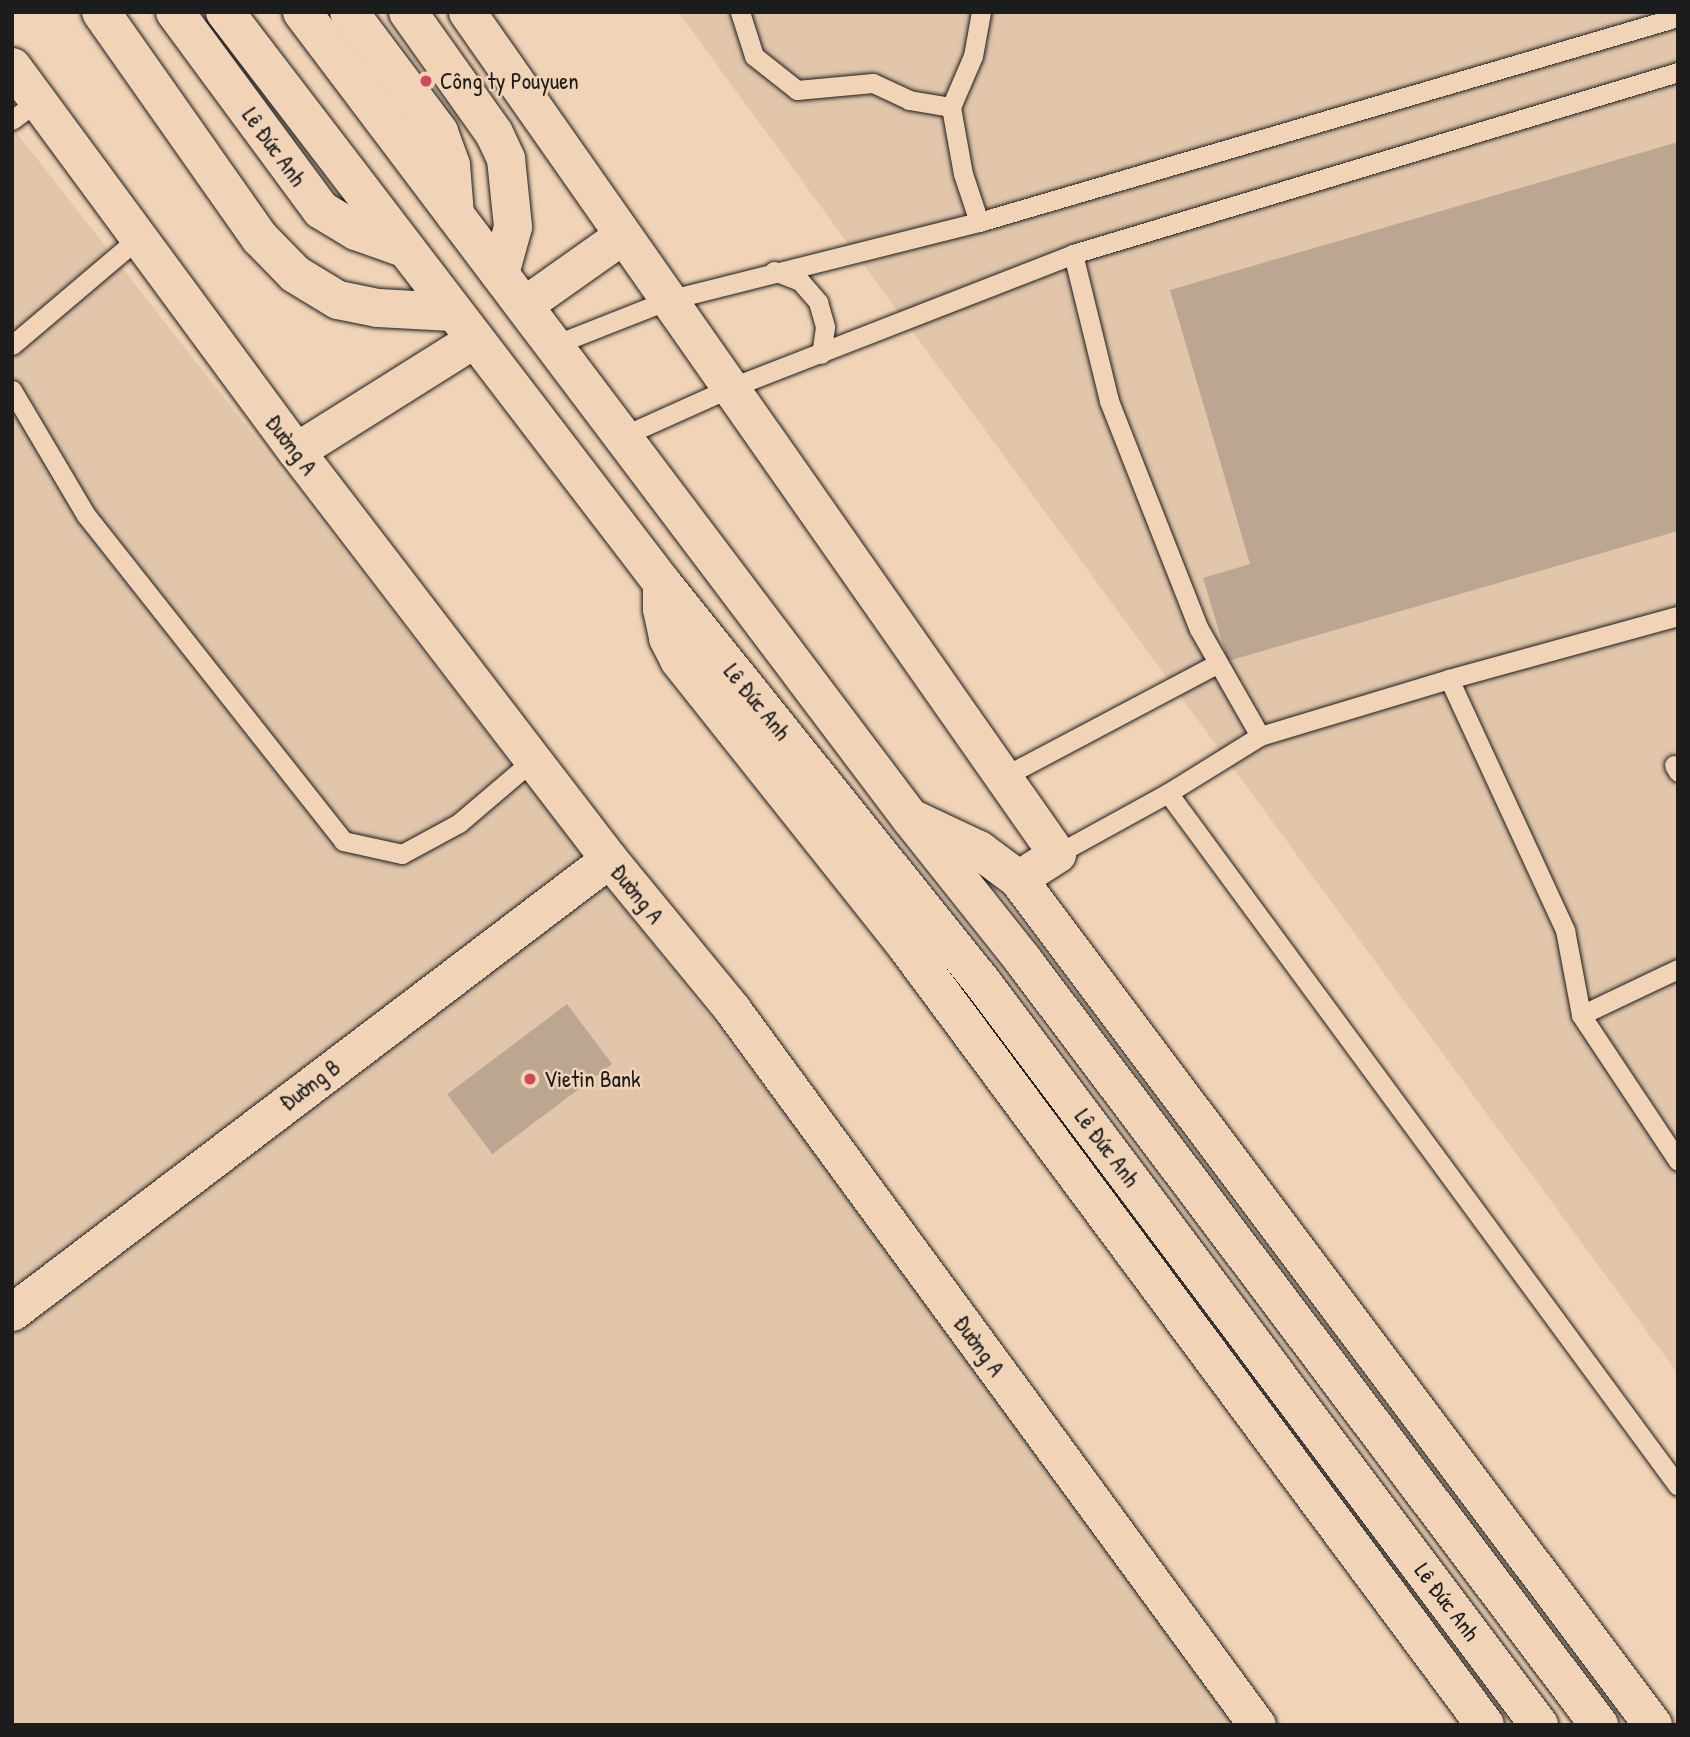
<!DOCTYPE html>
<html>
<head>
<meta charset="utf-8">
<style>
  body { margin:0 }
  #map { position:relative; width:1690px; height:1737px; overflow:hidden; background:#f1d4b7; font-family:"Patrick Hand",sans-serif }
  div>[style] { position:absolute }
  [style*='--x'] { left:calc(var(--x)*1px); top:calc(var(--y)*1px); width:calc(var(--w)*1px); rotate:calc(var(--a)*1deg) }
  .built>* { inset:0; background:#e1c6ac }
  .building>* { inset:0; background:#bca691; transform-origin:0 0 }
  .roads { filter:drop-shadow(0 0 2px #1c1c1c) drop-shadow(0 0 2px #1c1c1c) }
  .lane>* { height:19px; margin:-9.5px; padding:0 9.5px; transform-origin:9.5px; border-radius:9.5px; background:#f1d4b7 }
  .street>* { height:37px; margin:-18.5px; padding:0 18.5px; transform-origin:18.5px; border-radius:18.5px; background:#f1d4b7 }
  .highway>* { height:38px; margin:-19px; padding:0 19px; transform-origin:19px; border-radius:19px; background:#f1d4b7 }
  .dots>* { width:19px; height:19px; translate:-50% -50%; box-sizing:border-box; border:4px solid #f1d4b7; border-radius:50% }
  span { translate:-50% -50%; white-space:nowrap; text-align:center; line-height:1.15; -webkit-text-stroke:5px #f1d4b7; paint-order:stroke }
  .poi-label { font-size:23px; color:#1c1c1c }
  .left { translate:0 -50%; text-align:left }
  .street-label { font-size:23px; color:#1c1c1c }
  .frame { position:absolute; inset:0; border:14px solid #1c1c1c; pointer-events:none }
</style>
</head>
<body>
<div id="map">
  <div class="built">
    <i style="clip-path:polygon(678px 12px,1678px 12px,1678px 1374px)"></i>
    <i style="clip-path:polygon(12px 127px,1264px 1725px,12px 1725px)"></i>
  </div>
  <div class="building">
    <i style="clip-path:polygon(1678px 142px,1678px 531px,1228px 661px,1203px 578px,1250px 564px,1170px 290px)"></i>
    <i style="left:567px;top:1004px;width:75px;height:150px;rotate:53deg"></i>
  </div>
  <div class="roads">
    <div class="lane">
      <i style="--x:740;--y:12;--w:46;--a:72.3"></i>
      <i style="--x:754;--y:56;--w:55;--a:38.3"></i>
      <i style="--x:797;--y:90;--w:76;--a:-5.3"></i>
      <i style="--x:873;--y:83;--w:40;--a:25"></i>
      <i style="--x:909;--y:100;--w:43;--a:9.5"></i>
      <i style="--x:12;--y:120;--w:31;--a:-37"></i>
      <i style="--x:979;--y:222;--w:51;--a:-108.4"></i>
      <i style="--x:963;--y:174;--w:68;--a:-100.2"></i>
      <i style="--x:951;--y:107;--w:56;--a:-66.7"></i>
      <i style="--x:973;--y:56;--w:45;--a:-79.7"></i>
      <i style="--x:1073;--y:254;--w:151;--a:76.2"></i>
      <i style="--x:1109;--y:401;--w:245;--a:68.5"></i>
      <i style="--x:1199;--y:629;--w:123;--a:60.3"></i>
      <i style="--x:774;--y:271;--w:28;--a:21"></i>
      <i style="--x:800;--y:281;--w:28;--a:49"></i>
      <i style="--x:818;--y:302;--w:26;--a:74"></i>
      <i style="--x:825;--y:327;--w:27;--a:98"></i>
      <i style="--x:12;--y:345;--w:165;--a:-40.3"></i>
      <i style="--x:554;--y:345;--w:123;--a:-21.5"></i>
      <i style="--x:668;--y:300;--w:321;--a:-14.1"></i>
      <i style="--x:979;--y:222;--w:728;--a:-16.35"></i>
      <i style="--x:12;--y:390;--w:145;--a:59.4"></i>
      <i style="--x:86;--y:515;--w:415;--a:51.7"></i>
      <i style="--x:343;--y:841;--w:60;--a:12.4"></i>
      <i style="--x:402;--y:854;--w:65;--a:-28.5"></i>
      <i style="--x:459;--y:823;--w:97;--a:-40.4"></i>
      <i style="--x:623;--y:436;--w:117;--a:-24.2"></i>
      <i style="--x:730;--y:388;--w:368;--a:-21.3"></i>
      <i style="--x:1073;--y:254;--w:632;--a:-16.74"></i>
      <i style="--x:1449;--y:679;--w:277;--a:65.2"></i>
      <i style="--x:1565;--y:930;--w:86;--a:79.3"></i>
      <i style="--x:1581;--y:1015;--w:175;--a:56.4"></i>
      <i style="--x:1674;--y:765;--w:8;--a:60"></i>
      <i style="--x:1003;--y:777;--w:243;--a:-27.9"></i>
      <i style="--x:1168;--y:793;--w:860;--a:53.65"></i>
      <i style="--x:1057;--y:854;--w:127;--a:-28.8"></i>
      <i style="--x:1168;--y:793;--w:108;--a:-31.8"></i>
      <i style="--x:1260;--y:736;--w:197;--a:-16.8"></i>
      <i style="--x:1449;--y:679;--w:238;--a:-15.4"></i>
      <i style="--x:1581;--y:1015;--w:107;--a:-25.4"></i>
    </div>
    <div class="street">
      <i style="--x:467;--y:12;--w:1028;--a:54.98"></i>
      <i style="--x:1057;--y:854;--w:46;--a:147.3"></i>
      <i style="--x:12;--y:66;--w:478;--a:53.6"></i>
      <i style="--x:296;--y:451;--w:514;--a:52.51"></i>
      <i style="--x:609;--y:859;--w:194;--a:50.6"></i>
      <i style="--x:732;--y:1009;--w:888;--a:53.75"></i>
      <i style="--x:524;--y:305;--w:121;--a:-35.3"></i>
      <i style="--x:296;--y:451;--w:209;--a:-32.1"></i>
      <i style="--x:12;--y:1312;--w:749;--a:-37.19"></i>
    </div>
    <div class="highway">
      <i style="--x:101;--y:12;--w:276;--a:54.9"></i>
      <i style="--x:260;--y:238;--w:50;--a:45.8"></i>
      <i style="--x:295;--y:274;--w:50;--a:31.2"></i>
      <i style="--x:338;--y:300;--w:41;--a:11.3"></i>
      <i style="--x:378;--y:308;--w:74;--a:3.1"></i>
      <i style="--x:175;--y:12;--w:246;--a:53.6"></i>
      <i style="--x:321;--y:210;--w:41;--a:31"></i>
      <i style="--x:356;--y:231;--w:48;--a:19.6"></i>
      <i style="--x:225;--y:12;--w:719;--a:52.57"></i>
      <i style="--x:662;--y:583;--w:511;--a:51.27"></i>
      <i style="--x:982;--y:982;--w:929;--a:53.14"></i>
      <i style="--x:302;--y:12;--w:1011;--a:52.96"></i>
      <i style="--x:911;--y:819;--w:180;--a:51.5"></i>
      <i style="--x:1023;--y:960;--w:958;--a:53.02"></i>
      <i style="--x:349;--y:12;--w:150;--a:53.1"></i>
      <i style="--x:439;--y:132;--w:35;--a:70"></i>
      <i style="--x:451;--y:165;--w:50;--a:85.4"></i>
      <i style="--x:408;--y:12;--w:148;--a:54.6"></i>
      <i style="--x:494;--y:133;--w:29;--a:65"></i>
      <i style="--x:506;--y:159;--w:68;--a:84.1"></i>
      <i style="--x:513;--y:227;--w:49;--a:105.5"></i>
      <i style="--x:662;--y:583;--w:26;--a:90"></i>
      <i style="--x:662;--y:609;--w:30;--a:78"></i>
      <i style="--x:668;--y:638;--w:25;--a:63"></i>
      <i style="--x:679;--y:660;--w:367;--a:51.5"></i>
      <i style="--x:907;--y:947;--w:969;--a:53.39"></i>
      <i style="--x:915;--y:820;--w:71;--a:25.1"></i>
      <i style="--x:979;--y:850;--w:49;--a:36.6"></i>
      <i style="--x:1018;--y:879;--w:1058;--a:53.11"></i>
    </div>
  </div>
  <div class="dots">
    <i style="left:426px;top:81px;background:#d1495b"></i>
    <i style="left:530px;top:1079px;background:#d1495b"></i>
  </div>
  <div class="poi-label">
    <span class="left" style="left:440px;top:81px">Công ty Pouyuen</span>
    <span class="left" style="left:544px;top:1079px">Vietin Bank</span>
  </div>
  <div class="street-label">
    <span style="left:274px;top:147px;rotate:54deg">Lê Đức Anh</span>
    <span style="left:291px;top:445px;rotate:53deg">Đường A</span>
    <span style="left:757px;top:702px;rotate:51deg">Lê Đức Anh</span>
    <span style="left:637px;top:894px;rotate:51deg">Đường A</span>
    <span style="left:310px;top:1085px;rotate:-37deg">Đường B</span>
    <span style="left:1107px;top:1148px;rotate:53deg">Lê Đức Anh</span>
    <span style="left:979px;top:1346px;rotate:54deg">Đường A</span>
    <span style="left:1447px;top:1602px;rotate:53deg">Lê Đức Anh</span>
  </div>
  <div class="frame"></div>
</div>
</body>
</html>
